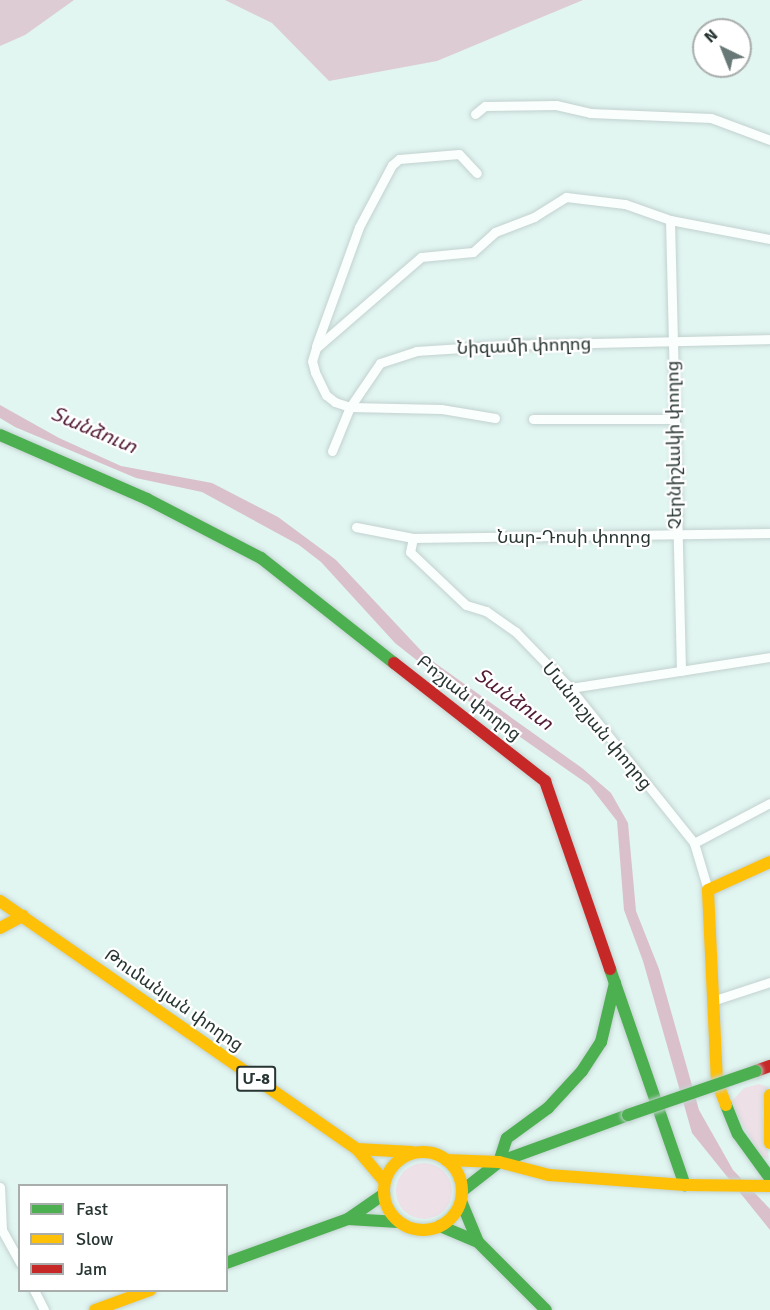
<!DOCTYPE html>
<html>
<head>
<meta charset="utf-8">
<style>
  body { margin:0 }
  #map { position:relative; width:770px; height:1310px; overflow:hidden; background:#e1f5f1; font-family:Signika,"Noto Sans Armenian",sans-serif }
  div>[style] { position:absolute }
  [style*='--x'] { left:calc(var(--x)*1px); top:calc(var(--y)*1px); width:calc(var(--w)*1px); rotate:calc(var(--a)*1deg) }
  .green>* { inset:0; background:#ede0e7 }
  .round { border-radius:50% }
  .forest>* { inset:0; background:#ddccd4 }
  .water>* { inset:0; background:#d9c0cb }
  .roads { filter:drop-shadow(0 0 2px #c2d2cf) drop-shadow(0 0 2px #c2d2cf) }
  .street>* { height:9px; margin:-4.5px; padding:0 4.5px; transform-origin:4.5px; border-radius:4.5px; background:#fafefd }
  .fast>* { height:12px; margin:-6px; padding:0 6px; transform-origin:6px; border-radius:6px; background:#4caf50 }
  .slow>* { height:12px; margin:-6px; padding:0 6px; transform-origin:6px; border-radius:6px; background:#ffc107 }
  .slow>.ring { margin:-6px; padding:0; box-sizing:content-box; background:none; border:12px solid #ffc107; border-radius:50% }
  .jam>* { height:12px; margin:-6px; padding:0 6px; transform-origin:6px; border-radius:6px; background:#c62828 }
  .bridges { filter:drop-shadow(0 0 2px #c2d2cf) drop-shadow(0 0 2px #c2d2cf) }
  .fast-bridge>* { height:12px; margin:-6px; padding:0 6px; transform-origin:6px; border-radius:6px; background:#4caf50 }
  span { translate:-50% -50%; white-space:nowrap; text-align:center; line-height:1.15; -webkit-text-stroke:4.5px #fff; paint-order:stroke }
  .shield-label span { padding:2px 4px; background:#fff; border:2px solid; border-radius:4px; -webkit-text-stroke-width:0 }
  .shield-label { font-size:16px; color:#273533; font-weight:700 }
  .street-label { font-size:18px; color:#273533 }
  .water-label { font-size:20px; color:#521b36; font-style:italic }
  .legend { position:absolute; left:18px; top:1184px; width:210px; height:108px; box-sizing:border-box; background:#fff; border:2px solid #a9aead; margin:0; padding:8px 10px; list-style:none; font-size:18px; color:#273533 }
  .legend li { display:flex; align-items:center; gap:12px; height:30px }
  .legend b { width:30px; border:2px solid #a9aead }
  .north { position:absolute; left:692px; top:18px; width:60px; height:60px; box-sizing:border-box; background:#fff; border:2px solid #a9aead; border-radius:50%; rotate:317deg; font-size:16px; font-weight:700; line-height:24px; text-align:center; color:#273533 }
  .north::after { content:''; display:block; margin:auto; width:21px; height:27px; background:#687876; clip-path:polygon(50% 0,100% 100%,50% 72%,0 100%) }
</style>
</head>
<body>
<div id="map">
  <div class="green">
    <i style="clip-path:polygon(759px 1084px,768px 1087px,762px 1113px,769px 1159px,761px 1156px,730px 1103px,744px 1088px)"></i>
    <i class="round" style="left:396px;top:1163px;width:56px;height:56px"></i>
  </div>
  <div class="forest">
    <i style="clip-path:polygon(0 0,74px 0,25px 35px,0 46px)"></i>
    <i style="clip-path:polygon(225px 0,583px 0,437px 61px,329px 81px,272px 23px)"></i>
  </div>
  <div class="water">
    <i style="clip-path:polygon(0 405px,59px 438px,121px 466px,212px 483px,278px 517px,336px 560px,428px 658px,582px 768px,611px 793px,628px 823px,636px 911px,659px 969px,699px 1110px,733px 1170px,770px 1209px,770px 1230px,692px 1133px,643px 961px,624px 910px,617px 821px,589px 785px,467px 700px,395px 643px,321px 562px,299px 545px,202px 492px,136px 478px,15px 427px,0 418px)"></i>
  </div>
  <div class="roads">
    <div class="street">
      <i style="--x:475;--y:114;--w:13;--a:-39"></i>
      <i style="--x:485;--y:106;--w:71;--a:-0.8"></i>
      <i style="--x:556;--y:105;--w:35;--a:13"></i>
      <i style="--x:590;--y:113;--w:121;--a:2.4"></i>
      <i style="--x:711;--y:118;--w:63;--a:20.4"></i>
      <i style="--x:670;--y:220;--w:451;--a:88.6"></i>
      <i style="--x:316;--y:346;--w:127;--a:-70.1"></i>
      <i style="--x:359;--y:227;--w:70;--a:-62"></i>
      <i style="--x:392;--y:165;--w:9;--a:-41"></i>
      <i style="--x:399;--y:159;--w:60;--a:-4.8"></i>
      <i style="--x:459;--y:154;--w:26;--a:47"></i>
      <i style="--x:495;--y:418;--w:55;--a:-170.5"></i>
      <i style="--x:441;--y:409;--w:91;--a:-178.7"></i>
      <i style="--x:350;--y:407;--w:16;--a:-162"></i>
      <i style="--x:335;--y:402;--w:11;--a:-142"></i>
      <i style="--x:326;--y:395;--w:25;--a:-116"></i>
      <i style="--x:315;--y:372;--w:11;--a:-105"></i>
      <i style="--x:312;--y:361;--w:14;--a:-73"></i>
      <i style="--x:316;--y:348;--w:139;--a:-40.9"></i>
      <i style="--x:421;--y:257;--w:52;--a:-5.5"></i>
      <i style="--x:473;--y:252;--w:30;--a:-42"></i>
      <i style="--x:495;--y:232;--w:42;--a:-21"></i>
      <i style="--x:534;--y:217;--w:38;--a:-32"></i>
      <i style="--x:566;--y:197;--w:59;--a:6.8"></i>
      <i style="--x:625;--y:204;--w:48;--a:19.6"></i>
      <i style="--x:670;--y:220;--w:102;--a:10.8"></i>
      <i style="--x:533;--y:419;--w:140;--a:0"></i>
      <i style="--x:332;--y:451;--w:48;--a:-67.8"></i>
      <i style="--x:350;--y:407;--w:53;--a:-55.7"></i>
      <i style="--x:380;--y:363;--w:38;--a:-18"></i>
      <i style="--x:416;--y:351;--w:93;--a:-3.7"></i>
      <i style="--x:509;--y:345;--w:261;--a:-1.3"></i>
      <i style="--x:356;--y:527;--w:58;--a:10.9"></i>
      <i style="--x:413;--y:538;--w:357;--a:-0.8"></i>
      <i style="--x:413;--y:538;--w:14;--a:102"></i>
      <i style="--x:410;--y:552;--w:77;--a:43.4"></i>
      <i style="--x:466;--y:605;--w:21;--a:17"></i>
      <i style="--x:486;--y:611;--w:37;--a:35"></i>
      <i style="--x:516;--y:632;--w:78;--a:46"></i>
      <i style="--x:570;--y:688;--w:198;--a:51.3"></i>
      <i style="--x:694;--y:843;--w:49;--a:73.4"></i>
      <i style="--x:570;--y:688;--w:202;--a:-8.8"></i>
      <i style="--x:694;--y:843;--w:86;--a:-27.8"></i>
      <i style="--x:712;--y:1001;--w:61;--a:-18.1"></i>
      <i style="--x:0;--y:1187;--w:43;--a:87.3"></i>
      <i style="--x:2;--y:1230;--w:38;--a:61"></i>
      <i style="--x:34;--y:1290;--w:22;--a:63"></i>
    </div>
    <div class="fast">
      <i style="--x:0;--y:435;--w:160;--a:23.5"></i>
      <i style="--x:147;--y:499;--w:128;--a:27.4"></i>
      <i style="--x:261;--y:558;--w:169;--a:38.3"></i>
      <i style="--x:610;--y:969;--w:229;--a:70.9"></i>
      <i style="--x:726;--y:1105;--w:31;--a:68"></i>
      <i style="--x:738;--y:1134;--w:54;--a:54"></i>
      <i style="--x:499;--y:1162;--w:25;--a:-72"></i>
      <i style="--x:507;--y:1138;--w:51;--a:-36.2"></i>
      <i style="--x:548;--y:1108;--w:50;--a:-47.4"></i>
      <i style="--x:582;--y:1071;--w:35;--a:-57"></i>
      <i style="--x:601;--y:1042;--w:61;--a:-76.7"></i>
      <i style="--x:462;--y:1191;--w:47;--a:-38.1"></i>
      <i style="--x:499;--y:1162;--w:137;--a:-20"></i>
      <i style="--x:461;--y:1201;--w:44;--a:67.5"></i>
      <i style="--x:478;--y:1242;--w:96;--a:45"></i>
      <i style="--x:348;--y:1219;--w:50;--a:3.4"></i>
      <i style="--x:440;--y:1226;--w:41;--a:22.8"></i>
      <i style="--x:226;--y:1263;--w:130;--a:-19.8"></i>
      <i style="--x:348;--y:1219;--w:44;--a:-34.8"></i>
    </div>
    <div class="slow">
      <i style="--x:0;--y:901;--w:435;--a:34.8"></i>
      <i style="--x:357;--y:1149;--w:43;--a:49.7"></i>
      <i style="--x:0;--y:928;--w:26;--a:-28"></i>
      <i style="--x:770;--y:1095;--w:48;--a:90"></i>
      <i style="--x:726;--y:1105;--w:25;--a:-111"></i>
      <i style="--x:717;--y:1082;--w:192;--a:-92.7"></i>
      <i style="--x:708;--y:890;--w:68;--a:-24.3"></i>
      <i style="--x:357;--y:1149;--w:55;--a:3.1"></i>
      <i class="ring" style="left:384px;top:1152px;width:66px;height:66px"></i>
      <i style="--x:446;--y:1160;--w:53;--a:2.2"></i>
      <i style="--x:499;--y:1162;--w:52;--a:14.6"></i>
      <i style="--x:549;--y:1175;--w:136;--a:4.2"></i>
      <i style="--x:685;--y:1185;--w:85;--a:0.7"></i>
      <i style="--x:95;--y:1310;--w:59;--a:-20"></i>
    </div>
    <div class="jam">
      <i style="--x:394;--y:663;--w:192;--a:38"></i>
      <i style="--x:545;--y:781;--w:199;--a:70.9"></i>
      <i style="--x:756;--y:1071;--w:15;--a:-20"></i>
    </div>
  </div>
  <div class="bridges">
    <div class="fast-bridge">
      <i style="--x:628;--y:1115;--w:135;--a:-19"></i>
    </div>
  </div>
  <div class="shield-label">
    <span style="left:256px;top:1079px">Մ-8</span>
  </div>
  <div class="street-label">
    <span style="left:524px;top:346px;rotate:-2deg">Նիզամի փողոց</span>
    <span style="left:674px;top:445px;rotate:-91deg">Չերնիշևսկի փողոց</span>
    <span style="left:574px;top:537px">Նար-Դոսի փողոց</span>
    <span style="left:469px;top:698px;rotate:38deg">Բոշյան փողոց</span>
    <span style="left:597px;top:726px;rotate:50deg">Մանուշյան փողոց</span>
    <span style="left:174px;top:1000px;rotate:35deg">Թումանյան փողոց</span>
  </div>
  <div class="water-label">
    <span style="left:94px;top:430px;rotate:23deg">Տանձուտ</span>
    <span style="left:514px;top:699px;rotate:36deg">Տանձուտ</span>
  </div>
  <ul class="legend">
  <li><b style="height:8px;background:#4caf50"></b>Fast</li>
  <li><b style="height:8px;background:#ffc107"></b>Slow</li>
  <li><b style="height:8px;background:#c62828"></b>Jam</li>
  </ul>
  <div class="north">N</div>
</div>
</body>
</html>
